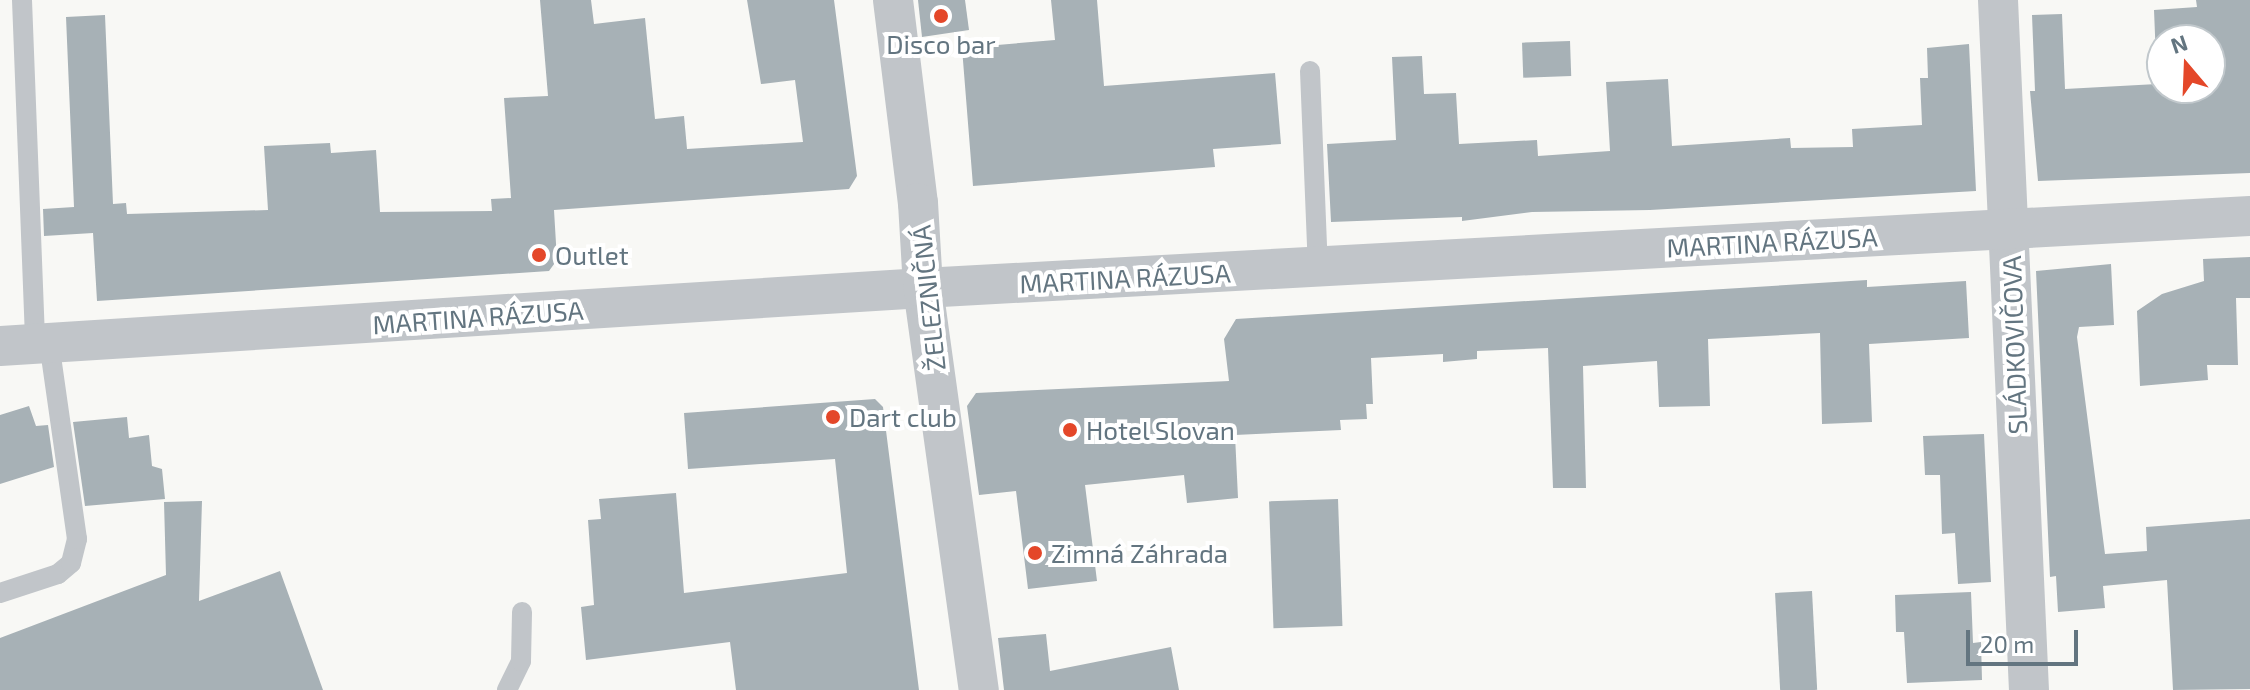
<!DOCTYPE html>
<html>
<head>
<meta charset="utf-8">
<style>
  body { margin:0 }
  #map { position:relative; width:2250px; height:690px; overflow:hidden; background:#f8f8f5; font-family:"Exo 2",sans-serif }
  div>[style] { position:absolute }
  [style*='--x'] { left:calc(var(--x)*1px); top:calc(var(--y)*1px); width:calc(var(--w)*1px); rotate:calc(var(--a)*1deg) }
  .building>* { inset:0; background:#a7b1b6; transform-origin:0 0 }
  .service>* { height:20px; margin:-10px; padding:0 10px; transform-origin:10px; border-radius:10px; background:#c1c5c9 }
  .minor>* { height:40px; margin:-20px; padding:0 20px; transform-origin:20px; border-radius:20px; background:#c1c5c9 }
  .dots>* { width:22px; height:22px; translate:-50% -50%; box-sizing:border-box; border:4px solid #fff; border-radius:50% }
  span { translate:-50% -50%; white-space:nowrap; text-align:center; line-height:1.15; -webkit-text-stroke:8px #fff; paint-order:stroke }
  .poi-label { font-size:26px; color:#637580 }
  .left { translate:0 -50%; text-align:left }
  .street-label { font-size:26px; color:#637580 }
  .north { position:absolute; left:2146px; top:24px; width:80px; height:80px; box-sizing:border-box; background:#fff; border:2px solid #c1c8cc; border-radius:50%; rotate:341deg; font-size:22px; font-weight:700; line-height:32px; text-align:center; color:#637580 }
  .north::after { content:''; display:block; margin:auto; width:28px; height:36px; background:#e44729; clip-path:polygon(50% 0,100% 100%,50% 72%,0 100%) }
  .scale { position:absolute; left:1966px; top:630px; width:112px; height:36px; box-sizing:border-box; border:4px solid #637580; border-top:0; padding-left:10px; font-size:24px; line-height:28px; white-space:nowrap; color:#637580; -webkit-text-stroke:6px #fff; paint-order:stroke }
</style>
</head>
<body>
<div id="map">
  <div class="building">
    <i style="clip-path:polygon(540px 0,591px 0,594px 24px,645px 18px,655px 119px,684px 116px,687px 149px,803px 142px,795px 80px,761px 84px,747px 0,834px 0,857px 176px,849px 189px,554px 210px,557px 260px,549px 271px,97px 301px,93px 233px,44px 236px,43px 209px,74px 207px,66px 17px,105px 15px,113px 204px,126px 203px,127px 214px,268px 210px,264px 146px,330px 143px,331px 153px,376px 150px,380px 212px,492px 211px,491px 199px,511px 198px,504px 98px,548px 96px)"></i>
    <i style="clip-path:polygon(918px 0,965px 0,969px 30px,922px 37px)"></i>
    <i style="clip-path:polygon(1051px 0,1097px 0,1104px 86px,1275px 73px,1281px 144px,1213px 149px,1215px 167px,973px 186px,962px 48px,1055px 40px)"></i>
    <i style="clip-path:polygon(evenodd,2196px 0,2250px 0,2250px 173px,2038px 181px,2030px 91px,2035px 91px,2032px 15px,2062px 14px,2065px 89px,2157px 84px,2154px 10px,2197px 7px,2196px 0,2162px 40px,2210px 40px,2210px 88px,2162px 88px,2162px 40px)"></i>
    <i style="left:1570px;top:41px;width:35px;height:48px;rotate:88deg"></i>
    <i style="clip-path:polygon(1969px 44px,1976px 191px,1650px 210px,1532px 212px,1462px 221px,1462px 217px,1331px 222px,1327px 144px,1396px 140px,1392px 57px,1422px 56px,1424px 94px,1456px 93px,1459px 144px,1537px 140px,1538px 156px,1610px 151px,1606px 82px,1668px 79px,1672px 146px,1790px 138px,1791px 148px,1853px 147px,1852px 129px,1922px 125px,1920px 78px,1928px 78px,1927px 48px)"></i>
    <i style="clip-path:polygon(2250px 257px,2250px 298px,2236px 298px,2238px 365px,2207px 365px,2208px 380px,2140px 386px,2137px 311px,2162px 294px,2204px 281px,2203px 259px)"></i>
    <i style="clip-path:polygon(2111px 264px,2114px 325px,2079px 327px,2077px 337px,2105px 554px,2147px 551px,2146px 527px,2250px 519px,2250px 689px,2173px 690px,2167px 580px,2103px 586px,2105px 608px,2058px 612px,2056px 576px,2050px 577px,2036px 271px)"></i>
    <i style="clip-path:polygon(1867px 280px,1867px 287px,1966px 281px,1969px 338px,1869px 344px,1872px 422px,1822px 424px,1820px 333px,1708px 339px,1710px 406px,1659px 407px,1657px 361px,1583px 366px,1586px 488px,1553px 488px,1548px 348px,1477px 351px,1477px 359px,1443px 362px,1443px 354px,1371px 358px,1373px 404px,1366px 404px,1367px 419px,1340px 420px,1341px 430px,1235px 435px,1238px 498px,1187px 503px,1184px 475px,1085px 485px,1097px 581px,1028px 589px,1016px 491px,979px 495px,967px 406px,976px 393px,1229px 381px,1224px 339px,1236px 319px)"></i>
    <i style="clip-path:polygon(875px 399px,883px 407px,919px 690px,736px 690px,730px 642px,586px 660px,581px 607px,594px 605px,588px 520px,601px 519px,599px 499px,676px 493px,684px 593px,847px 573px,835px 459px,688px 469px,684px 413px)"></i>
    <i style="clip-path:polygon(29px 406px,36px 426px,48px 425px,54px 467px,0 484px,0 415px)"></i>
    <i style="clip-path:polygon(127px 417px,129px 438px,149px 435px,152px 466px,162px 469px,165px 499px,85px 506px,73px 422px)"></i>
    <i style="clip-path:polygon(1984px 434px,1991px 582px,1958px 584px,1955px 533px,1942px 534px,1940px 475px,1925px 475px,1923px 436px)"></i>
    <i style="left:1338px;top:499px;width:127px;height:69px;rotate:88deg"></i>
    <i style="clip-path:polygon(202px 501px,199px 601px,280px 571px,323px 690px,0 690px,0 638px,166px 575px,164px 502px)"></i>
    <i style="left:1812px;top:591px;width:99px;height:37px;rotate:87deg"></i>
    <i style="clip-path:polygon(1971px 592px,1973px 643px,1981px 642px,1982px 680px,1907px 683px,1904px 632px,1896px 632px,1895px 595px)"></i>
    <i style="clip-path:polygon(1046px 634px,1050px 671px,1171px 647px,1179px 690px,1004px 690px,998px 638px)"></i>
  </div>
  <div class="service">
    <i style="--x:22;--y:0;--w:344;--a:87.8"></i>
    <i style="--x:1310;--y:71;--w:196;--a:87.7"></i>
    <i style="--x:0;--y:593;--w:61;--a:-18.1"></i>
    <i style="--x:58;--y:574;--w:17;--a:-40"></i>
    <i style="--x:71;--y:563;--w:25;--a:-76"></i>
    <i style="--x:77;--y:539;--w:198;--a:-98.1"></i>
    <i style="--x:507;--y:690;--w:32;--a:-64"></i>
    <i style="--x:521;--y:661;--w:49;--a:-88.8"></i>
  </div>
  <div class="minor">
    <i style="--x:893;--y:0;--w:205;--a:83"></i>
    <i style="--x:918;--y:203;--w:85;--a:86.6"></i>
    <i style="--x:923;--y:288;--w:406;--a:82.1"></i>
    <i style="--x:1998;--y:0;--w:691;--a:87.43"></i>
    <i style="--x:0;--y:346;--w:925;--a:-3.6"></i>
    <i style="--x:923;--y:288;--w:1329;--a:-3.11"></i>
  </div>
  <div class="dots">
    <i style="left:941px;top:16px;background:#e44729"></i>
    <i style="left:539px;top:255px;background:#e44729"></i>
    <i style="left:833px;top:417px;background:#e44729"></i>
    <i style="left:1070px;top:430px;background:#e44729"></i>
    <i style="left:1035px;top:553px;background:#e44729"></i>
  </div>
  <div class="poi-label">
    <span style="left:941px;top:44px">Disco bar</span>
    <span class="left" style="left:555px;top:255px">Outlet</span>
    <span class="left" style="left:849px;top:417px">Dart club</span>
    <span class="left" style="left:1086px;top:430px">Hotel Slovan</span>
    <span class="left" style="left:1051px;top:553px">Zimná Záhrada</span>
  </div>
  <div class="street-label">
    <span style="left:1772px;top:242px;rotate:-3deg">MARTINA RÁZUSA</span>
    <span style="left:1125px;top:278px;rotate:-3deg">MARTINA RÁZUSA</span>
    <span style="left:928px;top:298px;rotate:-96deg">ŽELEZNIČNÁ</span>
    <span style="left:478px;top:317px;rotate:-4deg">MARTINA RÁZUSA</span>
    <span style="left:2014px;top:345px;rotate:-92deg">SLÁDKOVIČOVA</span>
  </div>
  <div class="north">N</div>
  <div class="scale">20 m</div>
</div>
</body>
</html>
